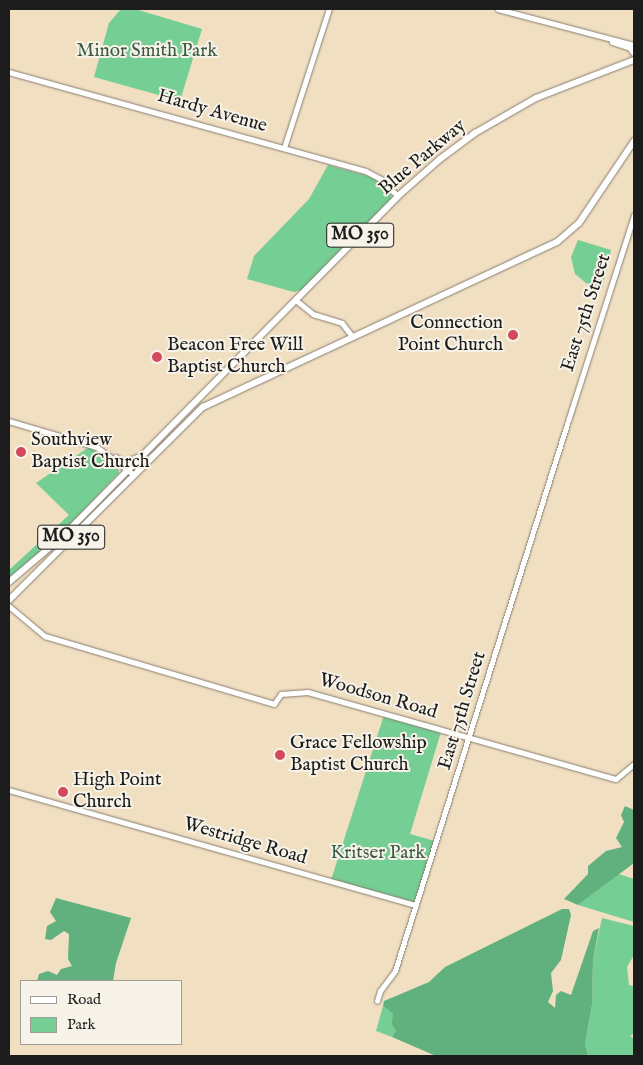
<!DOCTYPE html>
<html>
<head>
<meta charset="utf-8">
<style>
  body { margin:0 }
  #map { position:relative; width:643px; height:1065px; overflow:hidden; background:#f1dfc2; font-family:"IM FELL English",serif }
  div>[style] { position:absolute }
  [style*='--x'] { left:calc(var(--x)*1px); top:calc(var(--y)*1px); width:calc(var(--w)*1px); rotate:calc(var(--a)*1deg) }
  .green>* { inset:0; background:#75ce94 }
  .forest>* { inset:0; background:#60b17e }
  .roads { filter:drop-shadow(0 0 1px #867e6f) drop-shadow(0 0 1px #867e6f) }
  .secondary>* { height:4.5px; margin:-2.25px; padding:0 2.25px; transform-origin:2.25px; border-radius:2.25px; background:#fff }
  .highway>* { height:6px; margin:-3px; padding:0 3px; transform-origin:3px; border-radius:3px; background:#fff }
  .dots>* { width:14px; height:14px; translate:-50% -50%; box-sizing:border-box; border:2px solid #f7f3e8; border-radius:50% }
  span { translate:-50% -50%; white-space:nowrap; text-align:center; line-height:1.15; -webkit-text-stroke:4px #f7f3e8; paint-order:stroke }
  .shield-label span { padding:1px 4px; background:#f7f3e8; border:1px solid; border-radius:4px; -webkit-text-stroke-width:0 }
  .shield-label { font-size:18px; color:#1c1c1c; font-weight:700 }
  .park-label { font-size:19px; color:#3b5a46 }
  .street-label { font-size:19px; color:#1c1c1c }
  .poi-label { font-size:19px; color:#1c1c1c }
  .right { translate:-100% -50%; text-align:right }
  .left { translate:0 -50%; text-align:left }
  .frame { position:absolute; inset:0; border:10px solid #1c1c1c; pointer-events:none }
  .legend { position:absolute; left:20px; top:980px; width:162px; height:65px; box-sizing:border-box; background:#f7f3e8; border:1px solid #9f9d96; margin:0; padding:6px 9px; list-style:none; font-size:15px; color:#1c1c1c }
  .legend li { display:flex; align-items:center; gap:10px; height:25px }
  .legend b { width:25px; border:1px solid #9f9d96 }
</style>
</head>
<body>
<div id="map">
  <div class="green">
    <i style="clip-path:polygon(121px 9px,135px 9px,202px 29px,180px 101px,94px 77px,109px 23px)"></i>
    <i style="clip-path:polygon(328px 165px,372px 177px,390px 191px,392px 199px,302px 290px,294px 292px,247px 279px,254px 256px,309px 199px)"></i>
    <i style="clip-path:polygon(578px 240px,611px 250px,602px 288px,586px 283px,575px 274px,571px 257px)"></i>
    <i style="clip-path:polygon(89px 447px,118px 466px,119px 473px,57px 538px,9px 578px,9px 570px,69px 515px,36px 483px)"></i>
    <i style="clip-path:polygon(384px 715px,441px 732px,410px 834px,435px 841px,414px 903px,331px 880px)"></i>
    <i style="clip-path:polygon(619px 874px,634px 879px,634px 922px,578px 905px)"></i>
    <i style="clip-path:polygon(602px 918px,634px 926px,634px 955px,627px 967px,629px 985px,634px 986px,634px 1033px,630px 1036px,634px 1038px,634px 1056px,588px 1056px,585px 1044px,592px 1005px,593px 960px)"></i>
    <i style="clip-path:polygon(383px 1006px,393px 1014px,396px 1031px,392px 1037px,376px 1031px)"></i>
  </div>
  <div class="forest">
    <i style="clip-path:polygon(625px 806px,634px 810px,634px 863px,578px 905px,564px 899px,588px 874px,588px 866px,606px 851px,622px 847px,616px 838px,624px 822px,621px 815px)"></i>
    <i style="clip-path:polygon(56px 898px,131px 918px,116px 963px,113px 981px,37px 981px,39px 974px,48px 971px,57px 975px,61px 969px,72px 966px,68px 959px,69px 934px,64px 931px,51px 940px,45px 939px,47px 926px,56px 921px,50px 912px)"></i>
    <i style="clip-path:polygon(562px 909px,569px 909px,571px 915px,561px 960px,551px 973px,553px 991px,548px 1002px,555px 1008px,556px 995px,561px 991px,571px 995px,593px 931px,599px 928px,593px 960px,592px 1005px,585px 1044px,588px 1056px,436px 1056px,392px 1037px,396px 1031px,392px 1024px,393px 1014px,383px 1006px,384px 1001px,429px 982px,445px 967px)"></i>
  </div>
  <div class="roads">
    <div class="secondary">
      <i style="--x:498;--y:9;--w:141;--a:14.8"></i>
      <i style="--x:612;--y:42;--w:22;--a:18"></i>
      <i style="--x:9;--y:72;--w:370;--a:15.5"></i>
      <i style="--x:366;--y:171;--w:17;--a:28"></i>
      <i style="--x:381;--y:179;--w:24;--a:45"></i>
      <i style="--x:284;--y:148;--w:146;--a:-72.1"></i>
      <i style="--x:296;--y:300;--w:22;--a:39"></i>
      <i style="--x:313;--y:314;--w:30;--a:17"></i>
      <i style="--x:342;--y:323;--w:16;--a:52"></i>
      <i style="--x:9;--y:421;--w:92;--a:16.5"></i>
      <i style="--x:97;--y:447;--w:45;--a:36.9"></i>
      <i style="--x:568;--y:421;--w:216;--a:-72.2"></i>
      <i style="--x:9;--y:606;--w:47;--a:39.8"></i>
      <i style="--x:45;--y:636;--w:239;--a:16.5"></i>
      <i style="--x:274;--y:704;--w:12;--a:-55"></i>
      <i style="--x:281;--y:694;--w:27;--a:-4"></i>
      <i style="--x:308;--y:692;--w:320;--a:15.8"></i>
      <i style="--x:616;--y:779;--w:23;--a:-40"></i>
      <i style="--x:9;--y:790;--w:423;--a:15.8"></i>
      <i style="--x:377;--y:1001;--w:10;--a:-73"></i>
      <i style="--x:380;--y:991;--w:25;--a:-53"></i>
      <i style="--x:395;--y:971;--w:573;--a:-72.54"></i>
    </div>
    <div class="highway">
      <i style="--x:631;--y:49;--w:5;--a:53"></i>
      <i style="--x:116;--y:458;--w:10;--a:29"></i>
      <i style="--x:125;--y:463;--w:13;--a:-23"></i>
      <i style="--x:9;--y:582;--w:71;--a:-40.4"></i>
      <i style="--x:63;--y:536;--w:477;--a:-45.4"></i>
      <i style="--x:398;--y:196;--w:56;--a:-41.4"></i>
      <i style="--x:440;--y:159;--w:44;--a:-36.6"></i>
      <i style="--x:475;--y:133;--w:70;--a:-29.8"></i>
      <i style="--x:536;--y:98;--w:105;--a:-21.2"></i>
      <i style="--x:9;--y:600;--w:274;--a:-44.9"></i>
      <i style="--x:203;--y:407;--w:391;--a:-25"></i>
      <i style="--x:557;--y:242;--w:29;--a:-41"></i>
      <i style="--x:579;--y:223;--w:99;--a:-56.1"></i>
    </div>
  </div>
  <div class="dots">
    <i style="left:513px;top:335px;background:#d1495b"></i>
    <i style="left:157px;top:357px;background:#d1495b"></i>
    <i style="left:21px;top:452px;background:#d1495b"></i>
    <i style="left:280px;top:755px;background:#d1495b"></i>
    <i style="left:63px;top:792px;background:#d1495b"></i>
  </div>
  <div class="shield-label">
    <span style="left:360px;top:235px">MO 350</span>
    <span style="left:71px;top:537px">MO 350</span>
  </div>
  <div class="park-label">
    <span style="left:147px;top:52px">Minor Smith Park</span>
    <span style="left:378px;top:854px">Kritser Park</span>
  </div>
  <div class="street-label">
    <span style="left:212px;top:112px;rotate:16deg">Hardy Avenue</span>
    <span style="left:423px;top:158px;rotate:-40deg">Blue Parkway</span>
    <span style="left:587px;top:313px;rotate:-72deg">East 75th Street</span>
    <span style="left:378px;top:697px;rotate:16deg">Woodson Road</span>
    <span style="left:463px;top:711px;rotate:-73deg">East 75th Street</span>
    <span style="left:245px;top:842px;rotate:16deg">Westridge Road</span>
  </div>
  <div class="poi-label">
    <span class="right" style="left:503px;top:335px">Connection<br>Point Church</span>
    <span class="left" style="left:167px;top:357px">Beacon Free Will<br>Baptist Church</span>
    <span class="left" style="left:31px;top:452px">Southview<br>Baptist Church</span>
    <span class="left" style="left:290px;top:755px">Grace Fellowship<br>Baptist Church</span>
    <span class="left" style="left:73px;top:792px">High Point<br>Church</span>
  </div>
  <div class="frame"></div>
  <ul class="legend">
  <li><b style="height:6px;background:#fff"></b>Road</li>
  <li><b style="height:14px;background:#75ce94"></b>Park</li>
  </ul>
</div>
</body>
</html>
